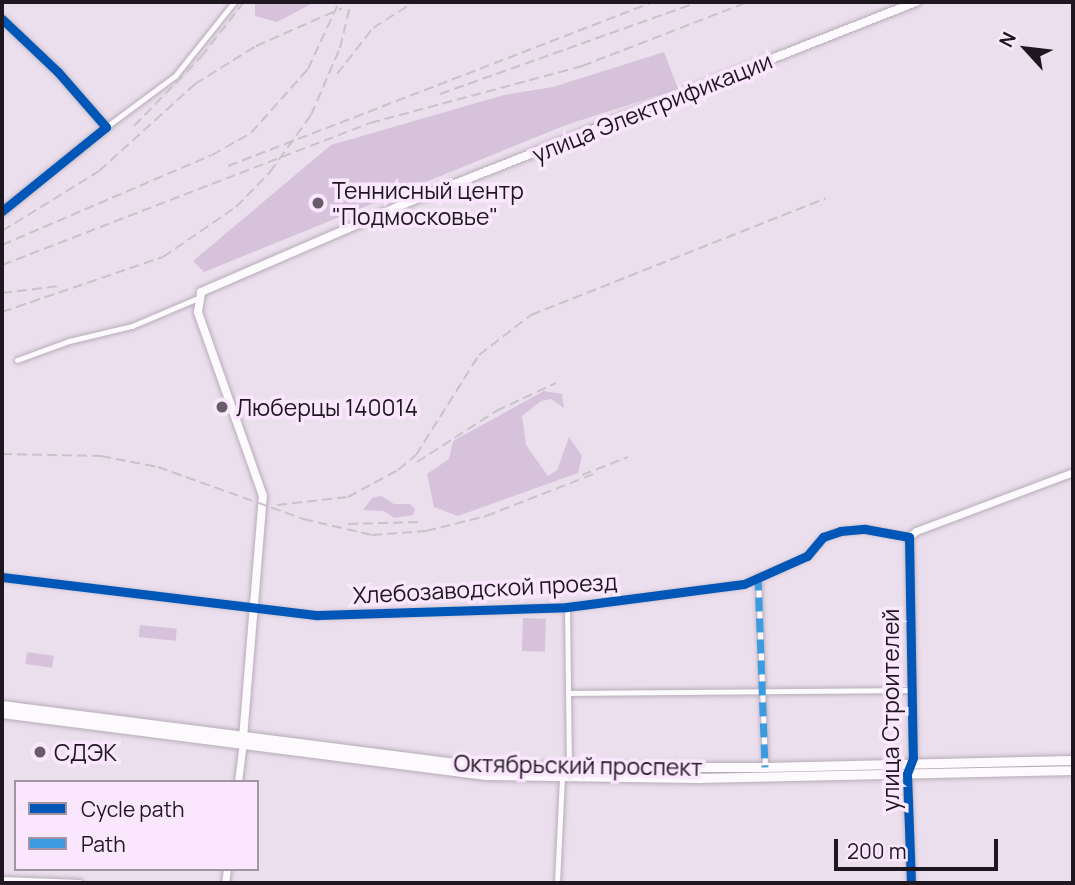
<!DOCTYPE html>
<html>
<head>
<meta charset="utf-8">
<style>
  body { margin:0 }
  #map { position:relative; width:1075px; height:885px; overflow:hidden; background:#ebdeed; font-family:Manrope,sans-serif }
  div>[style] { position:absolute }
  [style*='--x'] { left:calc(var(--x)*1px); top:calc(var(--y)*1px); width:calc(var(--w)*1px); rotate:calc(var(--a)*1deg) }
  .green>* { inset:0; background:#d7c2db; transform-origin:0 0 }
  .roads { filter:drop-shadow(0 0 2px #b6acb7) drop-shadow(0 0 2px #b6acb7) }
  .minor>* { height:5px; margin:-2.5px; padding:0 2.5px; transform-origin:2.5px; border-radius:2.5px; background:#fcfafc }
  .tertiary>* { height:7px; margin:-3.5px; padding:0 3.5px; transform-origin:3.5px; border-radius:3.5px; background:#fcfafc }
  .secondary>* { height:8px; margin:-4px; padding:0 4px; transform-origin:4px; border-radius:4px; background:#fcfafc }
  .primary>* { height:9px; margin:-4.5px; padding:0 4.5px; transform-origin:4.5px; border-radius:4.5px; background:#fcfafc }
  .rail>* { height:2px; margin-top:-1px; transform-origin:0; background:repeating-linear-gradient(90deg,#c7c4c8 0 10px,transparent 0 15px) }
  .quiet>* { height:7px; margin-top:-3.5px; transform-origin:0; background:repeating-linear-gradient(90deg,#3c9ae0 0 14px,transparent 0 21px) }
  .cycleway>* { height:9px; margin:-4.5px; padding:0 4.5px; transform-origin:4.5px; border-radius:4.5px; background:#0057b8 }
  .dots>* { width:19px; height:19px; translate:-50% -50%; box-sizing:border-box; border:4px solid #fae7fd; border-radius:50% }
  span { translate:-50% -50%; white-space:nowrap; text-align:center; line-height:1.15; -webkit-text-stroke:7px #fae7fd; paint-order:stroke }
  .street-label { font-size:23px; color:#1f1720 }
  .poi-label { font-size:23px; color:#1f1720 }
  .left { translate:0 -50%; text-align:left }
  .frame { position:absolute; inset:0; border:4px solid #1f1720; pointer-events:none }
  .legend { position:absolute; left:14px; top:780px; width:245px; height:91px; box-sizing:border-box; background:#fae7fd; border:2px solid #a294a5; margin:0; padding:9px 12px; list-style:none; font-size:21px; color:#1f1720 }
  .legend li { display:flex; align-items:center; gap:14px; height:35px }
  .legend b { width:35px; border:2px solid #a294a5 }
  .north { position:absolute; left:991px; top:14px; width:70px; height:70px; -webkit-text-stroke:5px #fae7fd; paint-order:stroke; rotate:297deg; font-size:19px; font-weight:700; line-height:28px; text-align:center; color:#1f1720 }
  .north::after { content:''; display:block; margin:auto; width:24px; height:32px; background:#1f1720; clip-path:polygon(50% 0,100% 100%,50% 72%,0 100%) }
  .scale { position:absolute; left:834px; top:839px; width:164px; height:32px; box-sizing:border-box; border:4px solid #1f1720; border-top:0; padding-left:9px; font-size:21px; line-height:24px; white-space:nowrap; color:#1f1720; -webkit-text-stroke:5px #fae7fd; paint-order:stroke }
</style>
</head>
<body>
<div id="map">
  <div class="green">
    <i style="clip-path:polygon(255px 2px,315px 2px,277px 22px,255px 16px)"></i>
    <i style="clip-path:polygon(664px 52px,678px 89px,566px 125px,204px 272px,193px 261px,331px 145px,504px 95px,553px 87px)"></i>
    <i style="clip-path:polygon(544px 391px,562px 394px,564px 408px,551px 399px,541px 401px,522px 416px,526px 445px,548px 476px,557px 470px,569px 437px,582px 456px,578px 473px,458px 516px,434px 507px,427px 474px,449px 459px,453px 441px)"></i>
    <i style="clip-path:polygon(381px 496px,394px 504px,410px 504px,415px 509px,413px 515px,394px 518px,384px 511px,363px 510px,372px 498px)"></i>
    <i style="left:523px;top:618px;width:23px;height:33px;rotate:2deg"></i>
    <i style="left:140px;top:625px;width:37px;height:12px;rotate:6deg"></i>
    <i style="left:27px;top:652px;width:27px;height:12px;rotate:8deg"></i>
  </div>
  <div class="roads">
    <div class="minor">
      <i style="--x:106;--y:127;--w:86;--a:-36.5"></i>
      <i style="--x:175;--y:76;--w:95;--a:-51.4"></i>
      <i style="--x:17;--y:360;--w:55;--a:-20.1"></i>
      <i style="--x:69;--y:341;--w:65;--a:-13.4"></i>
      <i style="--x:132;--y:326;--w:72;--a:-23"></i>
      <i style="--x:758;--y:576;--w:191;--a:87.9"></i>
      <i style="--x:2;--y:577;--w:318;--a:6.9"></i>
      <i style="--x:318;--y:615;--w:249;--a:-1.8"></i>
      <i style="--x:567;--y:607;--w:178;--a:-7.4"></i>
      <i style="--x:744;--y:584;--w:69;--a:-24"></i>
      <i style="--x:807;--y:556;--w:25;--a:-50"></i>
      <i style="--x:823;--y:537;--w:18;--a:-19"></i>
      <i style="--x:840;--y:531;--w:25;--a:-5"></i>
      <i style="--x:865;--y:529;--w:45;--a:10.3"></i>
      <i style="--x:567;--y:607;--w:160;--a:89.3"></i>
      <i style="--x:568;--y:693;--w:343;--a:-0.5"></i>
      <i style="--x:557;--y:883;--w:108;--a:-87.3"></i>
    </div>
    <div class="tertiary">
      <i style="--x:2;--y:19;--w:77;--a:43.4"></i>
      <i style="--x:58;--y:72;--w:73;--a:48.9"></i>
      <i style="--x:106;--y:127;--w:134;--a:141.1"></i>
      <i style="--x:238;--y:782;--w:40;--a:-82.9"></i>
      <i style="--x:2;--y:880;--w:77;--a:2.2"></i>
      <i style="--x:225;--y:883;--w:14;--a:-82"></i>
      <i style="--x:911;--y:883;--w:109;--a:-92.1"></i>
      <i style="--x:907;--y:774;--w:17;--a:-69"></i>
      <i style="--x:913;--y:758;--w:221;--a:-91"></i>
      <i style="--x:909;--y:537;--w:9;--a:-41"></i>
      <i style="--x:916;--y:531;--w:168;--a:-20.6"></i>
    </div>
    <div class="secondary">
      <i style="--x:243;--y:738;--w:243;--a:-85.3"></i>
      <i style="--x:263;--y:496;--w:195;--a:-109.5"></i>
      <i style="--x:198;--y:312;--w:20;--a:-81"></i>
      <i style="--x:201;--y:292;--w:232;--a:-23.4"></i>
      <i style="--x:414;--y:200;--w:540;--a:-21.53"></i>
    </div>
    <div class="primary">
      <i style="--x:2;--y:705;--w:488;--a:7.3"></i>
      <i style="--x:486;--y:767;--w:279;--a:0"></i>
      <i style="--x:765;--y:767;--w:308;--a:-1.3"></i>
      <i style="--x:2;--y:713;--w:487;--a:7.3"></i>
      <i style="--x:485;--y:775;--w:212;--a:0.8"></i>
      <i style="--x:697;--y:778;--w:376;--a:-1.2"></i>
    </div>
  </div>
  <div class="rail">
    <i style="--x:337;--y:74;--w:58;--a:-52"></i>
    <i style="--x:373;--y:28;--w:49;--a:-32.4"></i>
    <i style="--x:440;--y:94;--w:275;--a:-19.6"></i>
    <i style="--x:134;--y:126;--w:96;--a:-45.8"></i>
    <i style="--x:201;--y:57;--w:70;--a:-52"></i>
    <i style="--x:228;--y:166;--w:455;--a:-21.1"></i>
    <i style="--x:2;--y:231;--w:114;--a:-31.7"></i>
    <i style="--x:99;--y:171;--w:130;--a:-42.2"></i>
    <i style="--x:195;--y:84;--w:72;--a:-31.9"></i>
    <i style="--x:256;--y:46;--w:94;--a:-23.8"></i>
    <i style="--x:2;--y:245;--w:228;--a:-23.2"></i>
    <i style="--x:212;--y:155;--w:45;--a:-29.4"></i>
    <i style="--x:251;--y:133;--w:86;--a:-48.3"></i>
    <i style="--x:308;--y:69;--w:74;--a:-65.2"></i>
    <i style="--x:2;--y:265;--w:394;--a:-21.1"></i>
    <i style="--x:370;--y:123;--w:220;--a:-15"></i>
    <i style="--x:582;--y:66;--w:178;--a:-21.1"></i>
    <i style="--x:2;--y:293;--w:58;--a:-6.9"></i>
    <i style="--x:2;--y:312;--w:170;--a:-18.9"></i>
    <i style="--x:163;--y:257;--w:88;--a:-34.4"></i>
    <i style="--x:236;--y:207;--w:49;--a:-45.8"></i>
    <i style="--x:270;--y:172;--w:70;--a:-54.3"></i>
    <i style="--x:311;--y:115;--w:73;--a:-66.6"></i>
    <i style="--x:340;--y:48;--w:47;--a:-76.6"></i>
    <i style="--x:2;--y:454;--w:99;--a:1.2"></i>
    <i style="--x:101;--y:456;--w:58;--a:10.9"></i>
    <i style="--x:158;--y:467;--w:154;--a:19.7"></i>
    <i style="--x:303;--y:519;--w:71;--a:13.1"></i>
    <i style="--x:372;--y:535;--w:54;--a:-4.2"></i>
    <i style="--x:426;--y:531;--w:62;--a:-14"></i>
    <i style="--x:486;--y:516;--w:116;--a:-21.3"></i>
    <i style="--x:417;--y:462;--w:94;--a:-32.8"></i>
    <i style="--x:496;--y:411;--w:66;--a:-25"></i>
    <i style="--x:582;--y:475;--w:49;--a:-21.4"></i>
    <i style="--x:277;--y:505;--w:71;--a:-6.4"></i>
    <i style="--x:348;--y:497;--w:57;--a:-28.4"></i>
    <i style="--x:398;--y:470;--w:23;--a:-40"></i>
    <i style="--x:416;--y:455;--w:118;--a:-57.8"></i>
    <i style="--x:479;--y:355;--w:66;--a:-37.6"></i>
    <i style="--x:531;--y:315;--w:317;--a:-21.6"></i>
    <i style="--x:348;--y:524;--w:70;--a:-1.6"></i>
  </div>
  <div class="quiet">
    <i style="--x:758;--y:576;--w:191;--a:87.9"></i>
  </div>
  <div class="cycleway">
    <i style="--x:2;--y:19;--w:77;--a:43.4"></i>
    <i style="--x:58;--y:72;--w:73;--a:48.9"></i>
    <i style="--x:106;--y:127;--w:134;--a:141.1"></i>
    <i style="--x:2;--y:577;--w:318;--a:6.9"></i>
    <i style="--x:318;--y:615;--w:249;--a:-1.8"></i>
    <i style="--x:567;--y:607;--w:178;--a:-7.4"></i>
    <i style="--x:744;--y:584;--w:69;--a:-24"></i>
    <i style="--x:807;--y:556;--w:25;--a:-50"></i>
    <i style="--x:823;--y:537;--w:18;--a:-19"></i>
    <i style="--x:840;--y:531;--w:25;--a:-5"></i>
    <i style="--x:865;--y:529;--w:45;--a:10.3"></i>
    <i style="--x:909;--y:537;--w:221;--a:89"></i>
    <i style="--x:913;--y:758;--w:17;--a:111"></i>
    <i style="--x:907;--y:774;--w:109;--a:87.9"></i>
  </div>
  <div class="dots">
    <i style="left:318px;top:203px;background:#665d68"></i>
    <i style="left:222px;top:407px;background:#665d68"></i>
    <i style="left:40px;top:752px;background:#665d68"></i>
  </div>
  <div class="street-label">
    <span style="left:652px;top:107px;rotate:-22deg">улица Электрификации</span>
    <span style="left:485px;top:588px;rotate:-3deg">Хлебозаводской проезд</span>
    <span style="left:890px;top:710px;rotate:-90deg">улица Строителей</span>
    <span style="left:578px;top:765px;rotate:1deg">Октябрьский проспект</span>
  </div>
  <div class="poi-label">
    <span class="left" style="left:332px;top:203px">Теннисный центр<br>"Подмосковье"</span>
    <span class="left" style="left:236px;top:407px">Люберцы 140014</span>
    <span class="left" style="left:54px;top:752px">СДЭК</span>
  </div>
  <div class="frame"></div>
  <ul class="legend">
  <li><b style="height:9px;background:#0057b8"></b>Cycle path</li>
  <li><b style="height:9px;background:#3c9ae0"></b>Path</li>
  </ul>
  <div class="north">N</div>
  <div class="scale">200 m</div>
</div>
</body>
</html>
